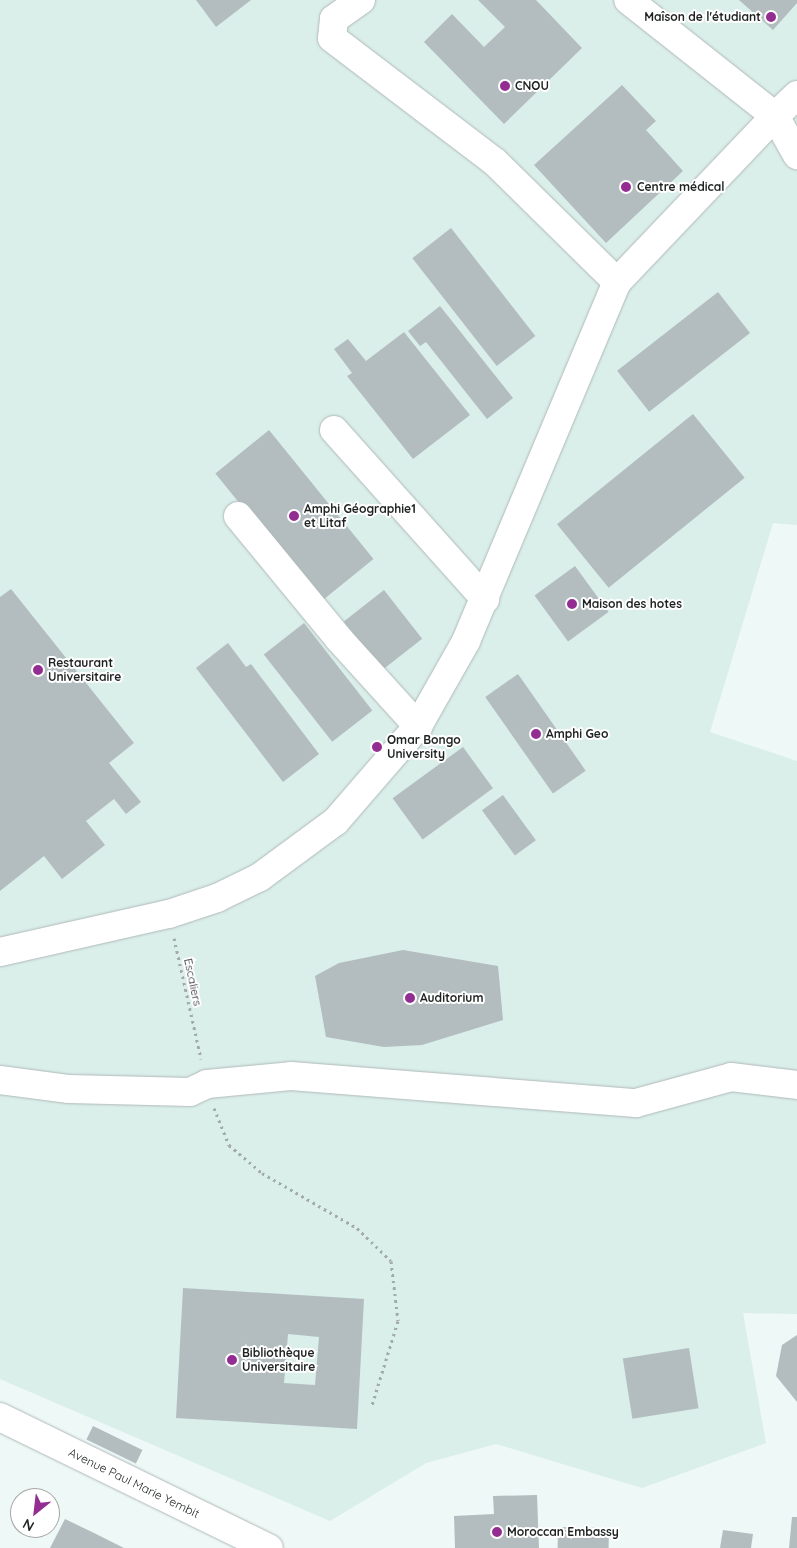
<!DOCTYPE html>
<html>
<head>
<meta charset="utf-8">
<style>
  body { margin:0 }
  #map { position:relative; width:797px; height:1548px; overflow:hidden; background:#eef8f6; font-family:Quicksand,sans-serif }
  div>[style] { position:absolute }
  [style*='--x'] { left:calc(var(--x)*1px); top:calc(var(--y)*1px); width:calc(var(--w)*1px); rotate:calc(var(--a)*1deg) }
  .built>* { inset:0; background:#daeeea }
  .building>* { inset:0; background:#b3bdbf; transform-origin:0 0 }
  .path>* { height:3px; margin-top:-1.5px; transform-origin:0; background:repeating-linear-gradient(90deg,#a3aba9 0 2.5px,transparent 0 6.5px) }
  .roads { filter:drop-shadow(0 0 1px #afb9b7) drop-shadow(0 0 1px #afb9b7) }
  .minor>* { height:28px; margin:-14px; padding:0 14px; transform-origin:14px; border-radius:14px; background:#fff }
  .major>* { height:28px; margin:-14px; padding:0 14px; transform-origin:14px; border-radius:14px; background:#fff }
  .dots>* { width:14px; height:14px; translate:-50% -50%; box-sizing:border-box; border:2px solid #fff; border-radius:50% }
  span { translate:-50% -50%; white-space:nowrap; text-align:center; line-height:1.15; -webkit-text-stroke:4px #fff; paint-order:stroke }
  .poi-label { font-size:12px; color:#1e2221; font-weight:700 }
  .right { translate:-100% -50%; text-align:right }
  .left { translate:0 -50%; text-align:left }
  .street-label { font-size:12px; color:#1e2221 }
  .north { position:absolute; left:10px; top:1488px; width:50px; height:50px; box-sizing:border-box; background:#fff; border:1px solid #a5a7a6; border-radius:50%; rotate:209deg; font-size:14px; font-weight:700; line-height:20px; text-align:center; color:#1e2221 }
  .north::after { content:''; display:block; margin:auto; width:18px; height:22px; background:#942d91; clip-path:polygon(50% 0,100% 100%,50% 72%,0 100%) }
</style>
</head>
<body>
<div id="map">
  <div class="built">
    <i style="clip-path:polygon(0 0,797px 0,797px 525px,773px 523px,710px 732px,797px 761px,797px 1314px,743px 1313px,766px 1443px,642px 1488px,496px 1444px,426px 1463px,330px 1521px,0 1379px)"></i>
  </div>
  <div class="building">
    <i style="clip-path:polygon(196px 0,251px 0,216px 27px)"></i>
    <i style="clip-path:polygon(478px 0,536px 0,582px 48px,504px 124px,424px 42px,452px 14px,484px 47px,505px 27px)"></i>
    <i style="clip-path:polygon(739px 0,797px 0,797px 3px,773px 30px)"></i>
    <i style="clip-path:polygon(622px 85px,656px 121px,646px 130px,683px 171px,606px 243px,534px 165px)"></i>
    <i style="left:451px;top:228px;width:137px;height:49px;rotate:52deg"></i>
    <i style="left:718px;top:292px;width:52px;height:128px;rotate:52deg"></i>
    <i style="clip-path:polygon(440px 306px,513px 398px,487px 419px,426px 342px,420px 346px,408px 331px)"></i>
    <i style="clip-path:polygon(404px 332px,470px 415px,413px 459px,347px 376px,352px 373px,334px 349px,348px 339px,366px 361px)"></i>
    <i style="left:693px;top:414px;width:82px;height:175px;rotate:51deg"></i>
    <i style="left:269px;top:430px;width:166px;height:69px;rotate:51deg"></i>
    <i style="left:575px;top:566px;width:57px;height:50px;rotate:54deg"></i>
    <i style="clip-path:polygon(11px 589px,134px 743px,109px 763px,141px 802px,126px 814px,114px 799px,86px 821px,105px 845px,62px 879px,44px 856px,0 891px,0 597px)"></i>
    <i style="left:384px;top:590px;width:62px;height:51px;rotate:52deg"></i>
    <i style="left:304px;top:623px;width:111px;height:51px;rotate:52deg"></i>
    <i style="clip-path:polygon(228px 643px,246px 667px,251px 664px,319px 754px,283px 782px,196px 668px)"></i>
    <i style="left:518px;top:674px;width:118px;height:40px;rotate:55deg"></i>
    <i style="left:463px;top:747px;width:51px;height:87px;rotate:54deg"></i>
    <i style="left:503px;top:795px;width:56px;height:26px;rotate:54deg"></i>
    <i style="clip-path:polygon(403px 950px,498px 966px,503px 1020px,422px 1045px,384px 1047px,326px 1037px,315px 976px,339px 963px)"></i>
    <i style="clip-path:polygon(evenodd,183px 1288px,364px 1299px,357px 1429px,176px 1418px,183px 1288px,288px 1334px,319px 1337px,315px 1385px,284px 1383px,288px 1334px)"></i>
    <i style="clip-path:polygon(797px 1335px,797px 1402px,776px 1376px,782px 1345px)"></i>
    <i style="left:689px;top:1348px;width:61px;height:67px;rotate:81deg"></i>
    <i style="left:93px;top:1426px;width:55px;height:15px;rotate:26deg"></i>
    <i style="clip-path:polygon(537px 1495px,539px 1548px,455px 1548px,454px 1516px,494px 1514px,493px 1496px)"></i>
    <i style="clip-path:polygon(792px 1517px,797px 1517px,797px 1548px,789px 1548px)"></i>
    <i style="clip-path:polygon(65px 1519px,94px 1533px,124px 1548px,50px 1548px)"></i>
    <i style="left:558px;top:1527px;width:51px;height:21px;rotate:1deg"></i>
    <i style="clip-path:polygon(723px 1530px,753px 1534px,751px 1548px,720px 1548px)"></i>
  </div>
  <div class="path">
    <i style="--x:174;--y:938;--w:124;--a:77.4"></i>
    <i style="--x:214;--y:1108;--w:40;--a:68"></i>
    <i style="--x:229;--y:1145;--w:43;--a:40.3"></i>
    <i style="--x:262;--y:1173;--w:110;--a:30.1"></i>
    <i style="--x:357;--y:1228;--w:47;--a:44.1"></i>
    <i style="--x:391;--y:1261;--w:60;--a:83.3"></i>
    <i style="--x:398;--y:1321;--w:88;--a:107.2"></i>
  </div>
  <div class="roads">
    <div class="minor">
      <i style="--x:361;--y:0;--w:33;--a:145"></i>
      <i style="--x:334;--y:19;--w:19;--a:96"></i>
      <i style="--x:332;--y:38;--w:205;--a:37.3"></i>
      <i style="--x:495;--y:162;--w:171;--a:44.5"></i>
      <i style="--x:797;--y:95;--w:30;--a:136"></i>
      <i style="--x:775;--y:116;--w:45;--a:60.6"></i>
      <i style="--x:334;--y:430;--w:227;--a:48.2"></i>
      <i style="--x:238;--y:516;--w:159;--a:50.6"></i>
      <i style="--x:339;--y:639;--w:118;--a:47.8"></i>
      <i style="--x:0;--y:952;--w:173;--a:-12.7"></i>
      <i style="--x:169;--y:914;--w:51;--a:-18.4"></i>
      <i style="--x:217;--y:898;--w:48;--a:-26"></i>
      <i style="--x:260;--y:877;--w:94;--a:-36.4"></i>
      <i style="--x:336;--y:821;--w:125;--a:-49.2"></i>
      <i style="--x:418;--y:726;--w:98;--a:-60.5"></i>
      <i style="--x:466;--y:641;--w:389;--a:-67.2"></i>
      <i style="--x:617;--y:282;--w:229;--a:-46.4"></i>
      <i style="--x:775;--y:116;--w:187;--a:-141.7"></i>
      <i style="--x:0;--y:1080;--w:70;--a:7.4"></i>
      <i style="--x:69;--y:1089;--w:121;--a:1.4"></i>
      <i style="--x:190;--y:1092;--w:19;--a:-25"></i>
      <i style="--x:207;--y:1084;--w:84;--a:-5.4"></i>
      <i style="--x:291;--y:1076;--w:346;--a:4.5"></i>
      <i style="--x:636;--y:1103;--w:98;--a:-15.3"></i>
      <i style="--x:731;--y:1077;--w:66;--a:6.9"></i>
    </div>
    <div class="major">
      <i style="--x:0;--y:1417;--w:299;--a:26"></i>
    </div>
  </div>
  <div class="dots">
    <i style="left:771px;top:17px;background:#942d91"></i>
    <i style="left:505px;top:86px;background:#942d91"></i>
    <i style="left:626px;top:187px;background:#942d91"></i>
    <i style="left:294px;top:516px;background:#942d91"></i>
    <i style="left:572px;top:604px;background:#942d91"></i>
    <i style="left:38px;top:670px;background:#942d91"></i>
    <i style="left:536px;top:734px;background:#942d91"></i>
    <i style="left:377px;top:747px;background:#942d91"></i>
    <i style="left:410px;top:998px;background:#942d91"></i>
    <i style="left:232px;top:1360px;background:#942d91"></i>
    <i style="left:497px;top:1532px;background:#942d91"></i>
  </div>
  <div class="poi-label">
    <span class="right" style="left:761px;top:17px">Maîson de l'étudiant</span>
    <span class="left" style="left:515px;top:86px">CNOU</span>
    <span class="left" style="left:637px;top:187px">Centre médical</span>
    <span class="left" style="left:304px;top:516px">Amphi Géographie1<br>et Litaf</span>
    <span class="left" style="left:582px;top:604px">Maison des hotes</span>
    <span class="left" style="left:48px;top:670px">Restaurant<br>Universitaire</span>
    <span class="left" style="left:546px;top:734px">Amphi Geo</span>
    <span class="left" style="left:387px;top:747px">Omar Bongo<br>University</span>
    <span class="left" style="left:420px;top:998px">Auditorium</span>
    <span class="left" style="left:242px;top:1360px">Bibliothèque<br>Universitaire</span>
    <span class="left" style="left:507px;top:1532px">Moroccan Embassy</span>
  </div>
  <div class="street-label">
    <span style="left:193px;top:982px;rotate:78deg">Escaliers</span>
    <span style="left:134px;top:1483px;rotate:26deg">Avenue Paul Marie Yembit</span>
  </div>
  <div class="north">N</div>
</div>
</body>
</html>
